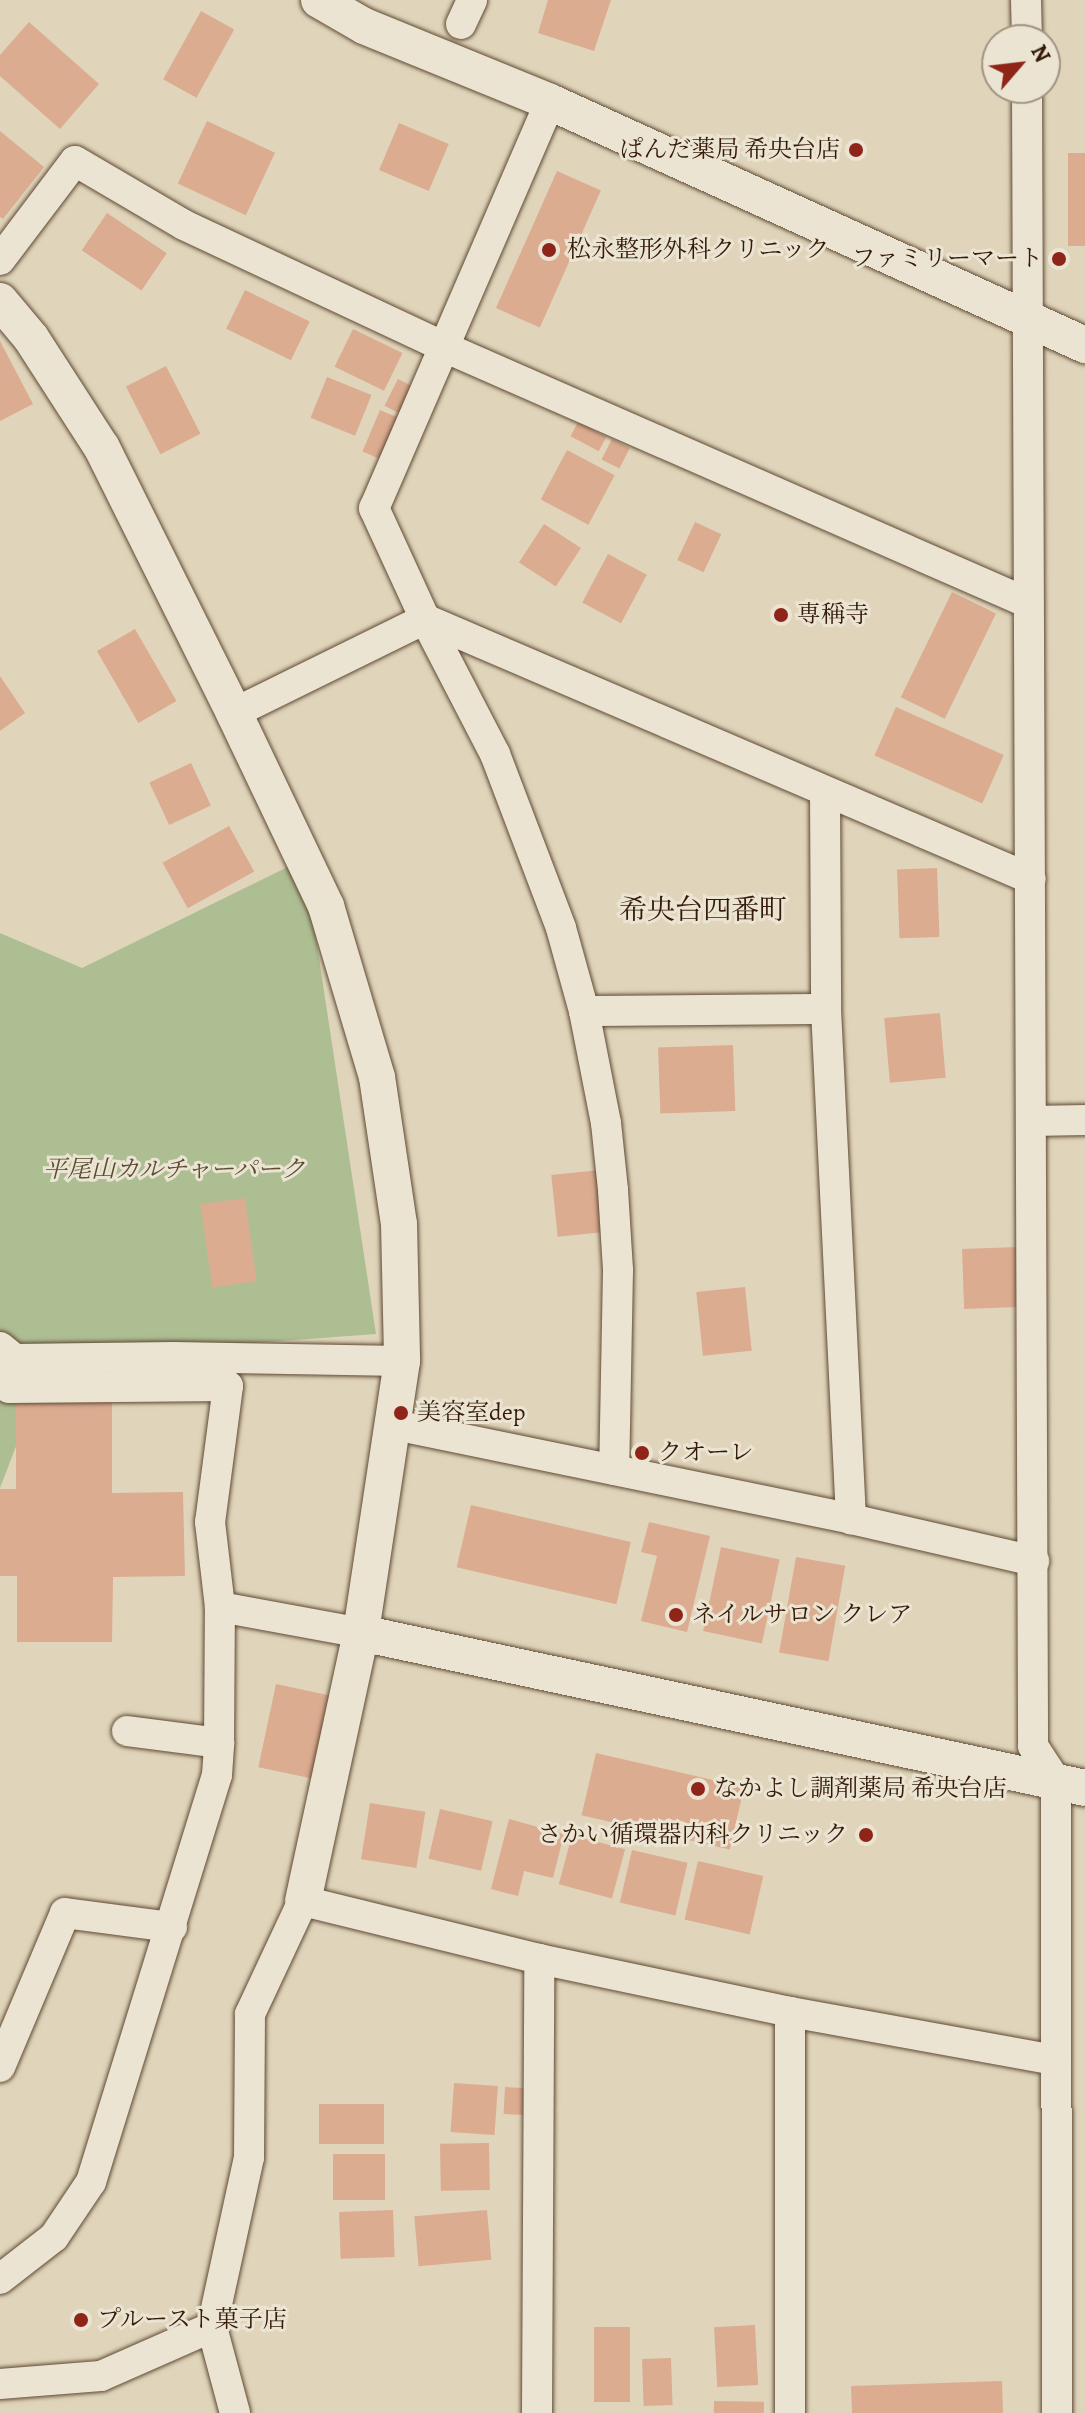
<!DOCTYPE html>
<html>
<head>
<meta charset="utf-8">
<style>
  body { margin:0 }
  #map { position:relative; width:1085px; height:2413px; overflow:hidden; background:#e0d5bb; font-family:Alegreya,"Noto Serif JP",serif }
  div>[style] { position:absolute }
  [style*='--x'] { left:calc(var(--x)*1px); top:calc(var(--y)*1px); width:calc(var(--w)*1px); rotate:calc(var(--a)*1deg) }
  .green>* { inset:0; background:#aebe93 }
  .building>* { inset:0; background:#dbac90; transform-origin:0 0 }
  .roads { filter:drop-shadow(0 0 2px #604a34) drop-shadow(0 0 2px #604a34) }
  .minor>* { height:30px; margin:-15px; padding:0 15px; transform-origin:15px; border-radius:15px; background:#ebe4d3 }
  .tertiary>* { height:36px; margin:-18px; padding:0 18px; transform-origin:18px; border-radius:18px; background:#ebe4d3 }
  .dots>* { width:22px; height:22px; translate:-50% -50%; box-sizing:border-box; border:4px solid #ebe4d3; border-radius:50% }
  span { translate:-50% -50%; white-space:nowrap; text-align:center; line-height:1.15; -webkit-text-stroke:6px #ebe4d3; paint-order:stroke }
  .poi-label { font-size:24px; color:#351b07 }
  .right { translate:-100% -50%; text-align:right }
  .left { translate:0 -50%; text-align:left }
  .park-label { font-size:24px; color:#594c31; font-style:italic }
  .quarter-label { font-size:28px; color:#351b07 }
  .north { position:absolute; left:981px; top:24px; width:80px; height:80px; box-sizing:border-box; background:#ebe4d3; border:2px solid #a29481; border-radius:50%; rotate:62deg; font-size:22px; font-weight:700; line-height:32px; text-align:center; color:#351b07 }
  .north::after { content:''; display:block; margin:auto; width:28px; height:36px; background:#8f2418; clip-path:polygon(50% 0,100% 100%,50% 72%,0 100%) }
</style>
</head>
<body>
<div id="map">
  <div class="green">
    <i style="clip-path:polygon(304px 859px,376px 1334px,50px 1358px,0 1488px,0 933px,82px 968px)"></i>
  </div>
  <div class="building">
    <i style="clip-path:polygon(548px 0,611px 0,594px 51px,538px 33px)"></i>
    <i style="left:201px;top:11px;width:38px;height:78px;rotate:29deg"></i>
    <i style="clip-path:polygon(29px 22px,99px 84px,60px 129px,0 76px,0 55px)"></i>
    <i style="left:207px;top:121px;width:75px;height:69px;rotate:25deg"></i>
    <i style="left:399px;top:123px;width:54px;height:51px;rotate:23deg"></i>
    <i style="clip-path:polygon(0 131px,44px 167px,3px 219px,0 217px)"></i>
    <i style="left:1068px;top:153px;width:17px;height:93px"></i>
    <i style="left:557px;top:171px;width:48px;height:150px;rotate:24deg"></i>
    <i style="left:107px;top:213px;width:72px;height:45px;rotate:34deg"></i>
    <i style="left:245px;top:290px;width:72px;height:43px;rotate:26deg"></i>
    <i style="left:353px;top:329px;width:55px;height:42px;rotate:26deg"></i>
    <i style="clip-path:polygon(0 341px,33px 404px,0 421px)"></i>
    <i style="left:166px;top:366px;width:76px;height:45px;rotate:63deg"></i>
    <i style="left:327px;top:377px;width:48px;height:44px;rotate:22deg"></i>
    <i style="left:398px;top:379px;width:22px;height:30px;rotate:27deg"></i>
    <i style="left:380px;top:410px;width:25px;height:45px;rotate:23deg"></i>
    <i style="left:578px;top:422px;width:32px;height:16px;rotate:28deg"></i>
    <i style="left:612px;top:439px;width:20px;height:23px;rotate:27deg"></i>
    <i style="left:567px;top:450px;width:54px;height:56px;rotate:28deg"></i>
    <i style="left:695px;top:522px;width:29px;height:42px;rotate:25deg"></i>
    <i style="left:544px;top:524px;width:44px;height:46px;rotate:33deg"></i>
    <i style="left:608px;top:554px;width:44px;height:55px;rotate:28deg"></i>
    <i style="left:952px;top:592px;width:49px;height:117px;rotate:26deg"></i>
    <i style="left:135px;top:629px;width:83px;height:44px;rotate:60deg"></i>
    <i style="clip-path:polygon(0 676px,25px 713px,0 731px)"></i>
    <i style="left:896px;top:707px;width:118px;height:53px;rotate:24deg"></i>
    <i style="left:191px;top:763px;width:47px;height:46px;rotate:65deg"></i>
    <i style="left:229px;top:826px;width:52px;height:76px;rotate:61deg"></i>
    <i style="left:937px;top:868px;width:69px;height:40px;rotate:88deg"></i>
    <i style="left:940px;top:1013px;width:65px;height:56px;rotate:85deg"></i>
    <i style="left:733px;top:1045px;width:66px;height:75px;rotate:88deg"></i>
    <i style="left:600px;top:1170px;width:62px;height:49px;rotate:84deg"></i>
    <i style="left:245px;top:1198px;width:84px;height:45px;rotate:82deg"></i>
    <i style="left:1020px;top:1247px;width:60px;height:58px;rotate:88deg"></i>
    <i style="left:745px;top:1287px;width:64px;height:49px;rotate:84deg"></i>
    <i style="clip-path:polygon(16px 1402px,112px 1402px,112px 1493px,183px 1492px,185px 1576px,113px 1577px,112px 1642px,17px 1642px,17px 1576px,0 1576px,0 1489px,16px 1489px)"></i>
    <i style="left:471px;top:1505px;width:164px;height:64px;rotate:13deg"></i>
    <i style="clip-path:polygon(649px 1522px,710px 1536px,687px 1632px,641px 1621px,657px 1556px,641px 1552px)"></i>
    <i style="left:721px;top:1547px;width:60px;height:86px;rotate:12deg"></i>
    <i style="left:796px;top:1557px;width:50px;height:97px;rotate:10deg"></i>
    <i style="left:276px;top:1684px;width:55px;height:85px;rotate:12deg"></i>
    <i style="left:596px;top:1753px;width:152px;height:64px;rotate:13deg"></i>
    <i style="left:370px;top:1803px;width:56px;height:57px;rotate:9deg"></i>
    <i style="left:440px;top:1809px;width:54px;height:51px;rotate:13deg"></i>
    <i style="clip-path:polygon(509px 1819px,564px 1834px,553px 1878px,524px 1871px,518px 1896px,491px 1889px)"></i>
    <i style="left:572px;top:1835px;width:55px;height:51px;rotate:15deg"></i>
    <i style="left:632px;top:1850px;width:57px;height:54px;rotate:13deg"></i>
    <i style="left:698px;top:1861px;width:67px;height:60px;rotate:13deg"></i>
    <i style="left:454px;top:2083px;width:44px;height:49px;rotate:4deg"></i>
    <i style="left:505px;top:2087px;width:22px;height:27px;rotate:3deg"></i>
    <i style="left:319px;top:2104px;width:65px;height:40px"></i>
    <i style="left:489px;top:2143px;width:47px;height:49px;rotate:89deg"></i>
    <i style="left:385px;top:2154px;width:46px;height:52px;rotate:90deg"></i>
    <i style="left:393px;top:2210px;width:47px;height:54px;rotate:88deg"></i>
    <i style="left:487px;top:2210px;width:50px;height:73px;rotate:85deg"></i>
    <i style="left:755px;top:2325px;width:60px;height:41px;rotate:87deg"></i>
    <i style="left:630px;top:2327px;width:75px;height:36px;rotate:90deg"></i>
    <i style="left:671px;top:2358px;width:47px;height:29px;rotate:88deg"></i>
    <i style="clip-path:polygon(1002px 2381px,1003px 2413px,852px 2413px,851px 2386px)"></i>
    <i style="left:714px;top:2401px;width:50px;height:12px;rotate:1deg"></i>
  </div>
  <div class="roads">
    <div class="minor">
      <i style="--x:1026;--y:0;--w:40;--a:88.6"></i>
      <i style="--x:461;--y:24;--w:26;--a:-65"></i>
      <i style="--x:1027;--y:88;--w:1658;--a:89.79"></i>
      <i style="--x:1033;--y:1746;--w:42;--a:56.7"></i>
      <i style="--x:1056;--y:1781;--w:632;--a:89.91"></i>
      <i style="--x:550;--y:102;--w:443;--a:113.4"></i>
      <i style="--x:374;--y:508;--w:122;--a:65.3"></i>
      <i style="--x:425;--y:619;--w:152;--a:62.6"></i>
      <i style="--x:495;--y:754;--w:186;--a:69.2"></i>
      <i style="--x:561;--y:928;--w:86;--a:74.5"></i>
      <i style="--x:584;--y:1011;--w:114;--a:78.9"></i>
      <i style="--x:606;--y:1123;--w:67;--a:84"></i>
      <i style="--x:613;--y:1190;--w:80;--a:86.4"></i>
      <i style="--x:618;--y:1270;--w:200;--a:91.1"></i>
      <i style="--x:0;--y:260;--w:124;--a:-52.9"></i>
      <i style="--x:75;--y:161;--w:126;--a:30.4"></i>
      <i style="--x:184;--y:225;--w:287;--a:25.1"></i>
      <i style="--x:444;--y:347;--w:638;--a:23.67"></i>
      <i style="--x:425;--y:619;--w:659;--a:23.22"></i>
      <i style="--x:234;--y:713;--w:213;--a:-26.2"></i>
      <i style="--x:825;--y:793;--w:216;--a:89.7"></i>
      <i style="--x:826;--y:1009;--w:511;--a:87.19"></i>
      <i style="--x:584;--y:1011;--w:242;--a:-0.5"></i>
      <i style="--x:1032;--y:1121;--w:53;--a:-1.1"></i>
      <i style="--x:0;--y:1347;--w:19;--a:39"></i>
      <i style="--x:15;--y:1359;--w:159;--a:-0.7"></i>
      <i style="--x:174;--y:1357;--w:228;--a:1"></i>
      <i style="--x:4;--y:1351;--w:37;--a:82"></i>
      <i style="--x:9;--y:1388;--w:219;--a:-0.5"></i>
      <i style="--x:228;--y:1386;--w:137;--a:97.5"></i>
      <i style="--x:210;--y:1522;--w:86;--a:83.3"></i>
      <i style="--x:395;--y:1425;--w:466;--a:11.6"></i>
      <i style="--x:851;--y:1519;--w:188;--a:12.9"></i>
      <i style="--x:127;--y:1731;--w:93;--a:7.4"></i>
      <i style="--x:219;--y:1743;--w:136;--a:-89.6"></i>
      <i style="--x:220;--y:1607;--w:143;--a:10.4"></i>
      <i style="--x:0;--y:2067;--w:167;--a:-67.1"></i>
      <i style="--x:65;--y:1913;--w:108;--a:7.5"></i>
      <i style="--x:0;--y:2279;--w:68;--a:-37.9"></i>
      <i style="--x:54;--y:2237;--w:66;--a:-56.1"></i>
      <i style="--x:91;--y:2182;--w:426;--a:-72.8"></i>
      <i style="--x:217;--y:1775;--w:32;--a:-86"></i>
      <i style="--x:0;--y:2384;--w:101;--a:-4.5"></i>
      <i style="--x:101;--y:2376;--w:121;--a:-23.8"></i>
      <i style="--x:235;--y:2413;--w:89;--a:-105"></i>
      <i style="--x:212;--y:2327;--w:173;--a:-77.7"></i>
      <i style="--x:249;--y:2158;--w:144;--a:-89.6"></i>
      <i style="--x:250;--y:2014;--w:125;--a:-64.9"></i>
      <i style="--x:303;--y:1901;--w:243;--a:13.8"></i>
      <i style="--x:539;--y:1959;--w:257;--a:11.9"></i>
      <i style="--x:790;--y:2012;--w:268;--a:10.3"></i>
      <i style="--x:537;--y:2413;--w:454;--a:-89.7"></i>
      <i style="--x:790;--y:2413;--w:401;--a:-90"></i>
    </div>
    <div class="tertiary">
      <i style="--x:319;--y:0;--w:52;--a:30"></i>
      <i style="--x:364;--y:26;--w:201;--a:22.2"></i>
      <i style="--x:550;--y:102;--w:588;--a:24.43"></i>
      <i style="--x:0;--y:301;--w:48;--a:50"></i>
      <i style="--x:31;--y:338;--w:131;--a:57.2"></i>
      <i style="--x:102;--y:448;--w:296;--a:63.5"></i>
      <i style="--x:234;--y:713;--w:214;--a:64.5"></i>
      <i style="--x:326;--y:906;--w:178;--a:73.4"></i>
      <i style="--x:377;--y:1077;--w:149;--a:81.5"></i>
      <i style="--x:399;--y:1224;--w:137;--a:88.7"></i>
      <i style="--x:402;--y:1361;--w:275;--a:98.6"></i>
      <i style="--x:361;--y:1633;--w:274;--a:102.2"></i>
      <i style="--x:361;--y:1633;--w:740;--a:12.08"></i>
    </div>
  </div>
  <div class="dots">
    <i style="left:856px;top:150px;background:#8f2418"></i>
    <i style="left:549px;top:250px;background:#8f2418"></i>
    <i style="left:1059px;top:259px;background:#8f2418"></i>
    <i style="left:781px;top:615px;background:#8f2418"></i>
    <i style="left:401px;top:1413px;background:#8f2418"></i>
    <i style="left:642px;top:1453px;background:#8f2418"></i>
    <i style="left:676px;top:1615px;background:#8f2418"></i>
    <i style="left:698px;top:1789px;background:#8f2418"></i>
    <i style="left:866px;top:1835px;background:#8f2418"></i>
    <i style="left:81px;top:2320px;background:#8f2418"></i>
  </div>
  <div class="poi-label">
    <span class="right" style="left:840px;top:150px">ぱんだ薬局 希央台店</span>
    <span class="left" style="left:567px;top:250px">松永整形外科クリニック</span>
    <span class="right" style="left:1043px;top:259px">ファミリーマート</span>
    <span class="left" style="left:797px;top:615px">専稱寺</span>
    <span class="left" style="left:417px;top:1413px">美容室dep</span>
    <span class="left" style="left:658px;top:1453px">クオーレ</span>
    <span class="left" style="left:692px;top:1615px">ネイルサロン クレア</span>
    <span class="left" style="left:714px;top:1789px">なかよし調剤薬局 希央台店</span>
    <span class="right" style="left:848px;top:1835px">さかい循環器内科クリニック</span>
    <span class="left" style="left:97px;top:2320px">プルースト菓子店</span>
  </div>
  <div class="park-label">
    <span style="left:174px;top:1170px">平尾山カルチャーパーク</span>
  </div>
  <div class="quarter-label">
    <span style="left:703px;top:910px">希央台四番町</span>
  </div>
  <div class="north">N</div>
</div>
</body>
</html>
